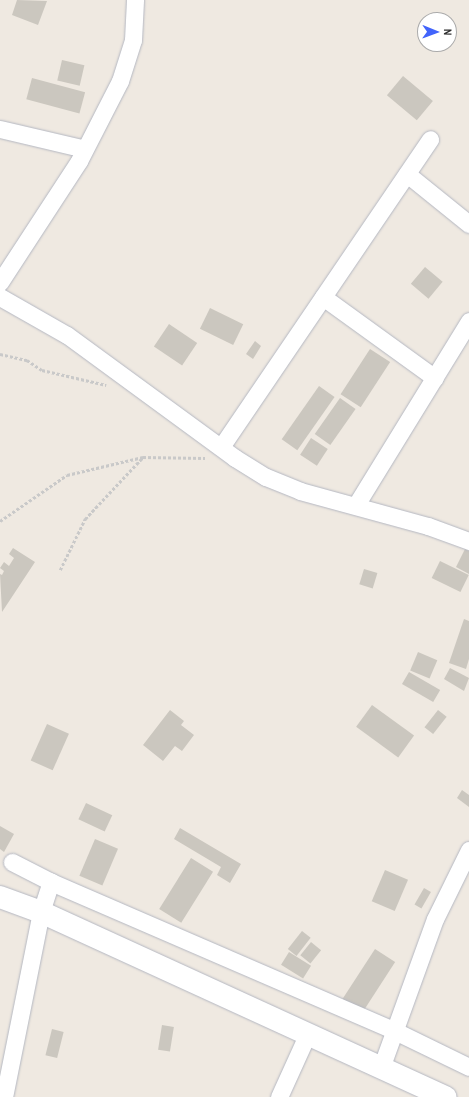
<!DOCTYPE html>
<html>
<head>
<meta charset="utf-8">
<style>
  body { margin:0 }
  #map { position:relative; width:469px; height:1097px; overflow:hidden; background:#efe9e1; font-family:"Archivo Narrow",sans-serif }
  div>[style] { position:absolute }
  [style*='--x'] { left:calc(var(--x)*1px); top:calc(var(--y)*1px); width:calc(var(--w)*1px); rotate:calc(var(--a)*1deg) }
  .building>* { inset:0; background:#cbc7bf; transform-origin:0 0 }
  .path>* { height:2.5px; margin-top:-1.25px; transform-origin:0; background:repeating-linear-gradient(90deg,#c9c9c9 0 3px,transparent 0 5px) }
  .roads { filter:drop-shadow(0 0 1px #b4b7c1) drop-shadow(0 0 1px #b4b7c1) }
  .street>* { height:17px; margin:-8.5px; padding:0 8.5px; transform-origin:8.5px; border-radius:8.5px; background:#fff }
  .secondary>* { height:22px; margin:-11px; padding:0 11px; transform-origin:11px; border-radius:11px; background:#fff }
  span { translate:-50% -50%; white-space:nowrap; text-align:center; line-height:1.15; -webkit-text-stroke:3.5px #fff; paint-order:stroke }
  .north { position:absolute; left:417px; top:12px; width:40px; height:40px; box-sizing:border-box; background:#fff; border:1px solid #ababab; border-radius:50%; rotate:91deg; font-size:11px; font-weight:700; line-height:16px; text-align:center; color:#2e2e2e }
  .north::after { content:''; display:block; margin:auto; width:14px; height:18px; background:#4264fb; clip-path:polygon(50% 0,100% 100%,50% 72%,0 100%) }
</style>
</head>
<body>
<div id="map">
  <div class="building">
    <i style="clip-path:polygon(17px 0,47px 1px,38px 25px,12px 15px)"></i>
    <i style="left:62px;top:60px;width:23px;height:21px;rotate:13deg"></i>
    <i style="left:403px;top:76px;width:39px;height:25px;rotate:40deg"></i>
    <i style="left:32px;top:78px;width:55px;height:22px;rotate:15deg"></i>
    <i style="left:425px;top:267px;width:23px;height:22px;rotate:40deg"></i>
    <i style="left:210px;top:308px;width:37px;height:23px;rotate:26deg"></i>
    <i style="left:169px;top:324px;width:34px;height:27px;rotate:34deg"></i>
    <i style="clip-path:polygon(255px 341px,261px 346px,253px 359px,246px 354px)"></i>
    <i style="left:370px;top:349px;width:24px;height:54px;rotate:33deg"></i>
    <i style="left:319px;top:386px;width:19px;height:65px;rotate:35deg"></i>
    <i style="left:340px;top:398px;width:19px;height:44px;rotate:35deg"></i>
    <i style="left:311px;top:438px;width:20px;height:20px;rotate:33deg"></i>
    <i style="clip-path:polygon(13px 548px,35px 562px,2px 612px,0 574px,2px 575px,4px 571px,0 568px,4px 562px,9px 566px,14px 558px,9px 554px)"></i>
    <i style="clip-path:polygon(465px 549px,469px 551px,469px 574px,456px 567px)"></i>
    <i style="left:440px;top:561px;width:32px;height:19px;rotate:26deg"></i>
    <i style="left:364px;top:569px;width:14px;height:16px;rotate:17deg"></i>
    <i style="clip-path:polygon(464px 619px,469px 621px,469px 659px,466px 669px,449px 663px)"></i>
    <i style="left:418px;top:652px;width:21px;height:20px;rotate:23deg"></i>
    <i style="clip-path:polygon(450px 668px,469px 678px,464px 691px,444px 679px)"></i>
    <i style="left:409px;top:672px;width:36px;height:14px;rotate:30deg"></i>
    <i style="left:372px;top:705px;width:52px;height:27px;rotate:36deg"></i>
    <i style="clip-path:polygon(170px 710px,184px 721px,181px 725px,194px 735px,182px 751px,175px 746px,163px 761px,143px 745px)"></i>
    <i style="left:438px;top:710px;width:11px;height:22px;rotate:38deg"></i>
    <i style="left:47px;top:724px;width:24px;height:40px;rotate:24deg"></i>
    <i style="clip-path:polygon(462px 790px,469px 795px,469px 807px,457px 798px)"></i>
    <i style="left:86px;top:803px;width:29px;height:18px;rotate:25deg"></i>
    <i style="clip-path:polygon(0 826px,14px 834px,4px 852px,0 849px)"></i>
    <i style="clip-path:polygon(180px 828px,241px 864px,230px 883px,217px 875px,221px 867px,174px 839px)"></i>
    <i style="left:95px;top:839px;width:25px;height:40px;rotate:23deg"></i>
    <i style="left:191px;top:858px;width:26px;height:60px;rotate:32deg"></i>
    <i style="left:385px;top:870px;width:25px;height:34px;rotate:23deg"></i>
    <i style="left:424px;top:888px;width:8px;height:19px;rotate:30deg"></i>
    <i style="left:302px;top:931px;width:11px;height:23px;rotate:38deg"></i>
    <i style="left:311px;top:942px;width:13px;height:17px;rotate:39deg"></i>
    <i style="left:375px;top:949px;width:24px;height:63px;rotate:33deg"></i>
    <i style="left:289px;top:952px;width:26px;height:15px;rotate:32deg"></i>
    <i style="left:162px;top:1025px;width:12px;height:25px;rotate:9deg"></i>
    <i style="left:52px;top:1029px;width:12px;height:27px;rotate:14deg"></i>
  </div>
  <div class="path">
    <i style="--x:0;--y:354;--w:28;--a:13"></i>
    <i style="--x:27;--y:360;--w:18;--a:34"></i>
    <i style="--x:42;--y:370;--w:66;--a:13.2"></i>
    <i style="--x:0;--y:521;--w:81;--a:-34.5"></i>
    <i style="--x:67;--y:475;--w:78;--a:-13.3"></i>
    <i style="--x:143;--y:457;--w:62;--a:0.9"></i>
    <i style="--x:60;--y:570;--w:57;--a:-63.9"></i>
    <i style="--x:85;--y:519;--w:85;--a:-46.9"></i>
  </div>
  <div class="roads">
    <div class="street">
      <i style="--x:0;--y:129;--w:87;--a:13.2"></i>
      <i style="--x:407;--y:174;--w:80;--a:38.9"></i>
      <i style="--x:0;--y:282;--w:145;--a:-56.9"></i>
      <i style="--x:79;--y:161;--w:90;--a:-62.9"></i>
      <i style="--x:120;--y:81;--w:43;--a:-72.4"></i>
      <i style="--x:133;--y:40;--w:40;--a:-87.1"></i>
      <i style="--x:0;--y:297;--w:77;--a:29.6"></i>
      <i style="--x:67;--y:335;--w:208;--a:36.2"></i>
      <i style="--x:235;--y:458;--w:36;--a:32"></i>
      <i style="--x:266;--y:477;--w:37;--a:22"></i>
      <i style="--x:300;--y:491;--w:133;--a:15.3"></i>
      <i style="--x:428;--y:526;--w:44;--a:20.1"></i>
      <i style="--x:323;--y:297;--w:138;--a:35.9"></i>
      <i style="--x:221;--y:447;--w:372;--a:-55.8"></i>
      <i style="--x:356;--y:505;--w:216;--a:-58.4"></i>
      <i style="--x:12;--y:862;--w:44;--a:27.1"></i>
      <i style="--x:51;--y:882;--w:375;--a:23.4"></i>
      <i style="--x:395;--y:1031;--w:82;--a:25.9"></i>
      <i style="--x:381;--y:1068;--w:158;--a:-70.1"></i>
      <i style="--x:435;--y:919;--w:77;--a:-63.8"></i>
      <i style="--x:4;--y:1097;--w:189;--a:-78.7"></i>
      <i style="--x:41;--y:912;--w:32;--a:-72"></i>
      <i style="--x:279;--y:1097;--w:70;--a:-65.6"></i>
    </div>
    <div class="secondary">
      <i style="--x:0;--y:897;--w:44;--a:20.1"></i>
      <i style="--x:41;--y:912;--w:445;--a:24.6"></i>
    </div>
  </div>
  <div class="north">N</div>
</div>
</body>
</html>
